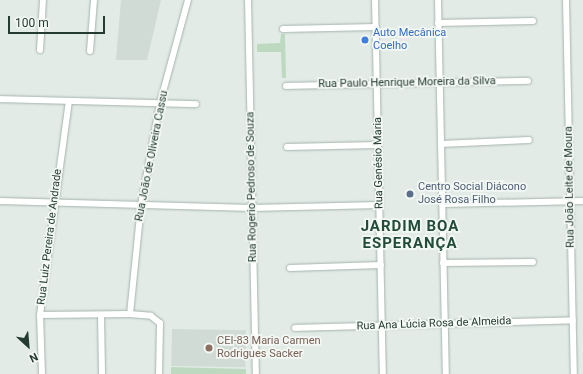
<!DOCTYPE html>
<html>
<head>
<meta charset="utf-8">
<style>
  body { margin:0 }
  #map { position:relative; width:583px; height:374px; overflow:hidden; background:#e2ebe6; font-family:Roboto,sans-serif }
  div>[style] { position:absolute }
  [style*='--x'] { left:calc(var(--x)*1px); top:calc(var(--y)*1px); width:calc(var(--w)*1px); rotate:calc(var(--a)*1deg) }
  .built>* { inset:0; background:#d1dbd5; transform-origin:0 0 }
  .green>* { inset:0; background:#bddac0 }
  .roads { filter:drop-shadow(0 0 1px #a5b3ac) drop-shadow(0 0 1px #a5b3ac) }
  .street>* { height:6px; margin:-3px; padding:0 3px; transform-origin:3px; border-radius:3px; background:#fff }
  .dots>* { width:11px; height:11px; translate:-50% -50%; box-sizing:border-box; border:2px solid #f3f8f4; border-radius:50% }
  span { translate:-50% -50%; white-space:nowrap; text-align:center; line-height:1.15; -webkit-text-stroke:3.5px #f3f8f4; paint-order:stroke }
  .shop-label { font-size:11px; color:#366cbe }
  .left { translate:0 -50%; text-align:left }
  .street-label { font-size:11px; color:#243b31 }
  .service-label { font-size:11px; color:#4e5e75 }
  .education-label { font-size:11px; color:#785e54 }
  .district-label { font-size:15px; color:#224b3a; font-weight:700; letter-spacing:1px }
  .north { position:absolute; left:8px; top:326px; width:40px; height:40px; -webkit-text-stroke:3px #f3f8f4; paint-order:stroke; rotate:154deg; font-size:11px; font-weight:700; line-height:16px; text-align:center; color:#243b31 }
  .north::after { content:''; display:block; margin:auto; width:14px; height:18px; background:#243b31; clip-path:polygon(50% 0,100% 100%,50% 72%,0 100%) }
  .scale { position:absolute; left:8px; top:16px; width:97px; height:18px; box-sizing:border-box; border:2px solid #243b31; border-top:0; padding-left:5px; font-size:12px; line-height:14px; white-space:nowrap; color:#243b31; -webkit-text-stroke:3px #f3f8f4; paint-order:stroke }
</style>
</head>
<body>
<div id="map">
  <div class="built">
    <i style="clip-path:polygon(121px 0,161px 0,147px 60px,116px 60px)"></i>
    <i style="left:172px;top:329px;width:74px;height:37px;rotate:1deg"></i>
  </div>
  <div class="green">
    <i style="clip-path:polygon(281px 34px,285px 34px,286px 78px,282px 78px,281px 52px,257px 52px,257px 44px,280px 43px)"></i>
    <i style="clip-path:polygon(171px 367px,246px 369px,246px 374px,171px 374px)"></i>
  </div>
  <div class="roads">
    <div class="street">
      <i style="--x:248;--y:0;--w:374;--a:88.8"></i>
      <i style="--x:375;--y:0;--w:374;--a:88.8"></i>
      <i style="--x:438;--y:0;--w:374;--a:88.8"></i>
      <i style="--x:566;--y:0;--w:374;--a:88.8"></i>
      <i style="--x:438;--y:23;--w:95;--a:-1.2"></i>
      <i style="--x:283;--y:29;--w:93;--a:-1.2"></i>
      <i style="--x:40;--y:50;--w:50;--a:-86.6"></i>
      <i style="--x:90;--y:51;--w:51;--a:-85.5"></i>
      <i style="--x:286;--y:86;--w:242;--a:-1.2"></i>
      <i style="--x:0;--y:99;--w:196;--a:1.5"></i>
      <i style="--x:441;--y:144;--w:88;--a:-2.6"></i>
      <i style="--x:287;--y:147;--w:91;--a:-1.3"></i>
      <i style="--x:0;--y:201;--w:252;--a:1.6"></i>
      <i style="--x:252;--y:208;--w:128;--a:-1.3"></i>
      <i style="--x:442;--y:204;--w:141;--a:-1.2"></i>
      <i style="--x:443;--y:263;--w:90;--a:-0.6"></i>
      <i style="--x:290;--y:268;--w:91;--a:-1.9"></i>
      <i style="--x:130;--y:314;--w:110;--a:-84.2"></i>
      <i style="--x:141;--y:205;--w:104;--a:-79.4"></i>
      <i style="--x:160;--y:103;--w:107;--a:-74.8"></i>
      <i style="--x:40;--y:315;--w:90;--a:-0.6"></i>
      <i style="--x:130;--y:314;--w:21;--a:5"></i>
      <i style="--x:151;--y:316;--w:11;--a:38"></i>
      <i style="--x:160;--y:323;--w:51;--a:91.1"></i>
      <i style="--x:101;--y:315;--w:59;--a:89"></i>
      <i style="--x:295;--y:328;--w:278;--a:-1.6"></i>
      <i style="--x:42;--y:374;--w:59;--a:-91.9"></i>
      <i style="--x:40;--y:315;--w:216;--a:-82.3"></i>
    </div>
  </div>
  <div class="dots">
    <i style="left:365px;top:40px;background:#3f7fe0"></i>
    <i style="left:410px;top:194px;background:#5c6f8a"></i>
    <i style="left:209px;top:348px;background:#8d6e63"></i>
  </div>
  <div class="shop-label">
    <span class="left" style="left:373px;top:40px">Auto Mecânica<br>Coelho</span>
  </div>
  <div class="street-label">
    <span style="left:407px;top:83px;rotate:-1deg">Rua Paulo Henrique Moreira da Silva</span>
    <span style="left:152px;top:156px;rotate:-79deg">Rua João de Oliveira Cassu</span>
    <span style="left:379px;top:163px;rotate:-91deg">Rua Genésio Maria</span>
    <span style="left:252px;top:187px;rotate:-91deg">Rua Rogerio Pedroso de Souza</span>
    <span style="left:570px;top:187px;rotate:-91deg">Rua João Leite de Moura</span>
    <span style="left:50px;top:237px;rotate:-83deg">Rua Luiz Pereira de Andrade</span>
    <span style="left:434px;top:324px;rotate:-2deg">Rua Ana Lúcia Rosa de Almeida</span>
  </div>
  <div class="service-label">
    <span class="left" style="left:418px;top:194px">Centro Social Diácono<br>José Rosa Filho</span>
  </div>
  <div class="education-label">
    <span class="left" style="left:217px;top:348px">CEI-83 Maria Carmen<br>Rodrigues Sacker</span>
  </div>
  <div class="district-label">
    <span style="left:410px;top:235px">JARDIM BOA<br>ESPERANÇA</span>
  </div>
  <div class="north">N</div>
  <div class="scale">100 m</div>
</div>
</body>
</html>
